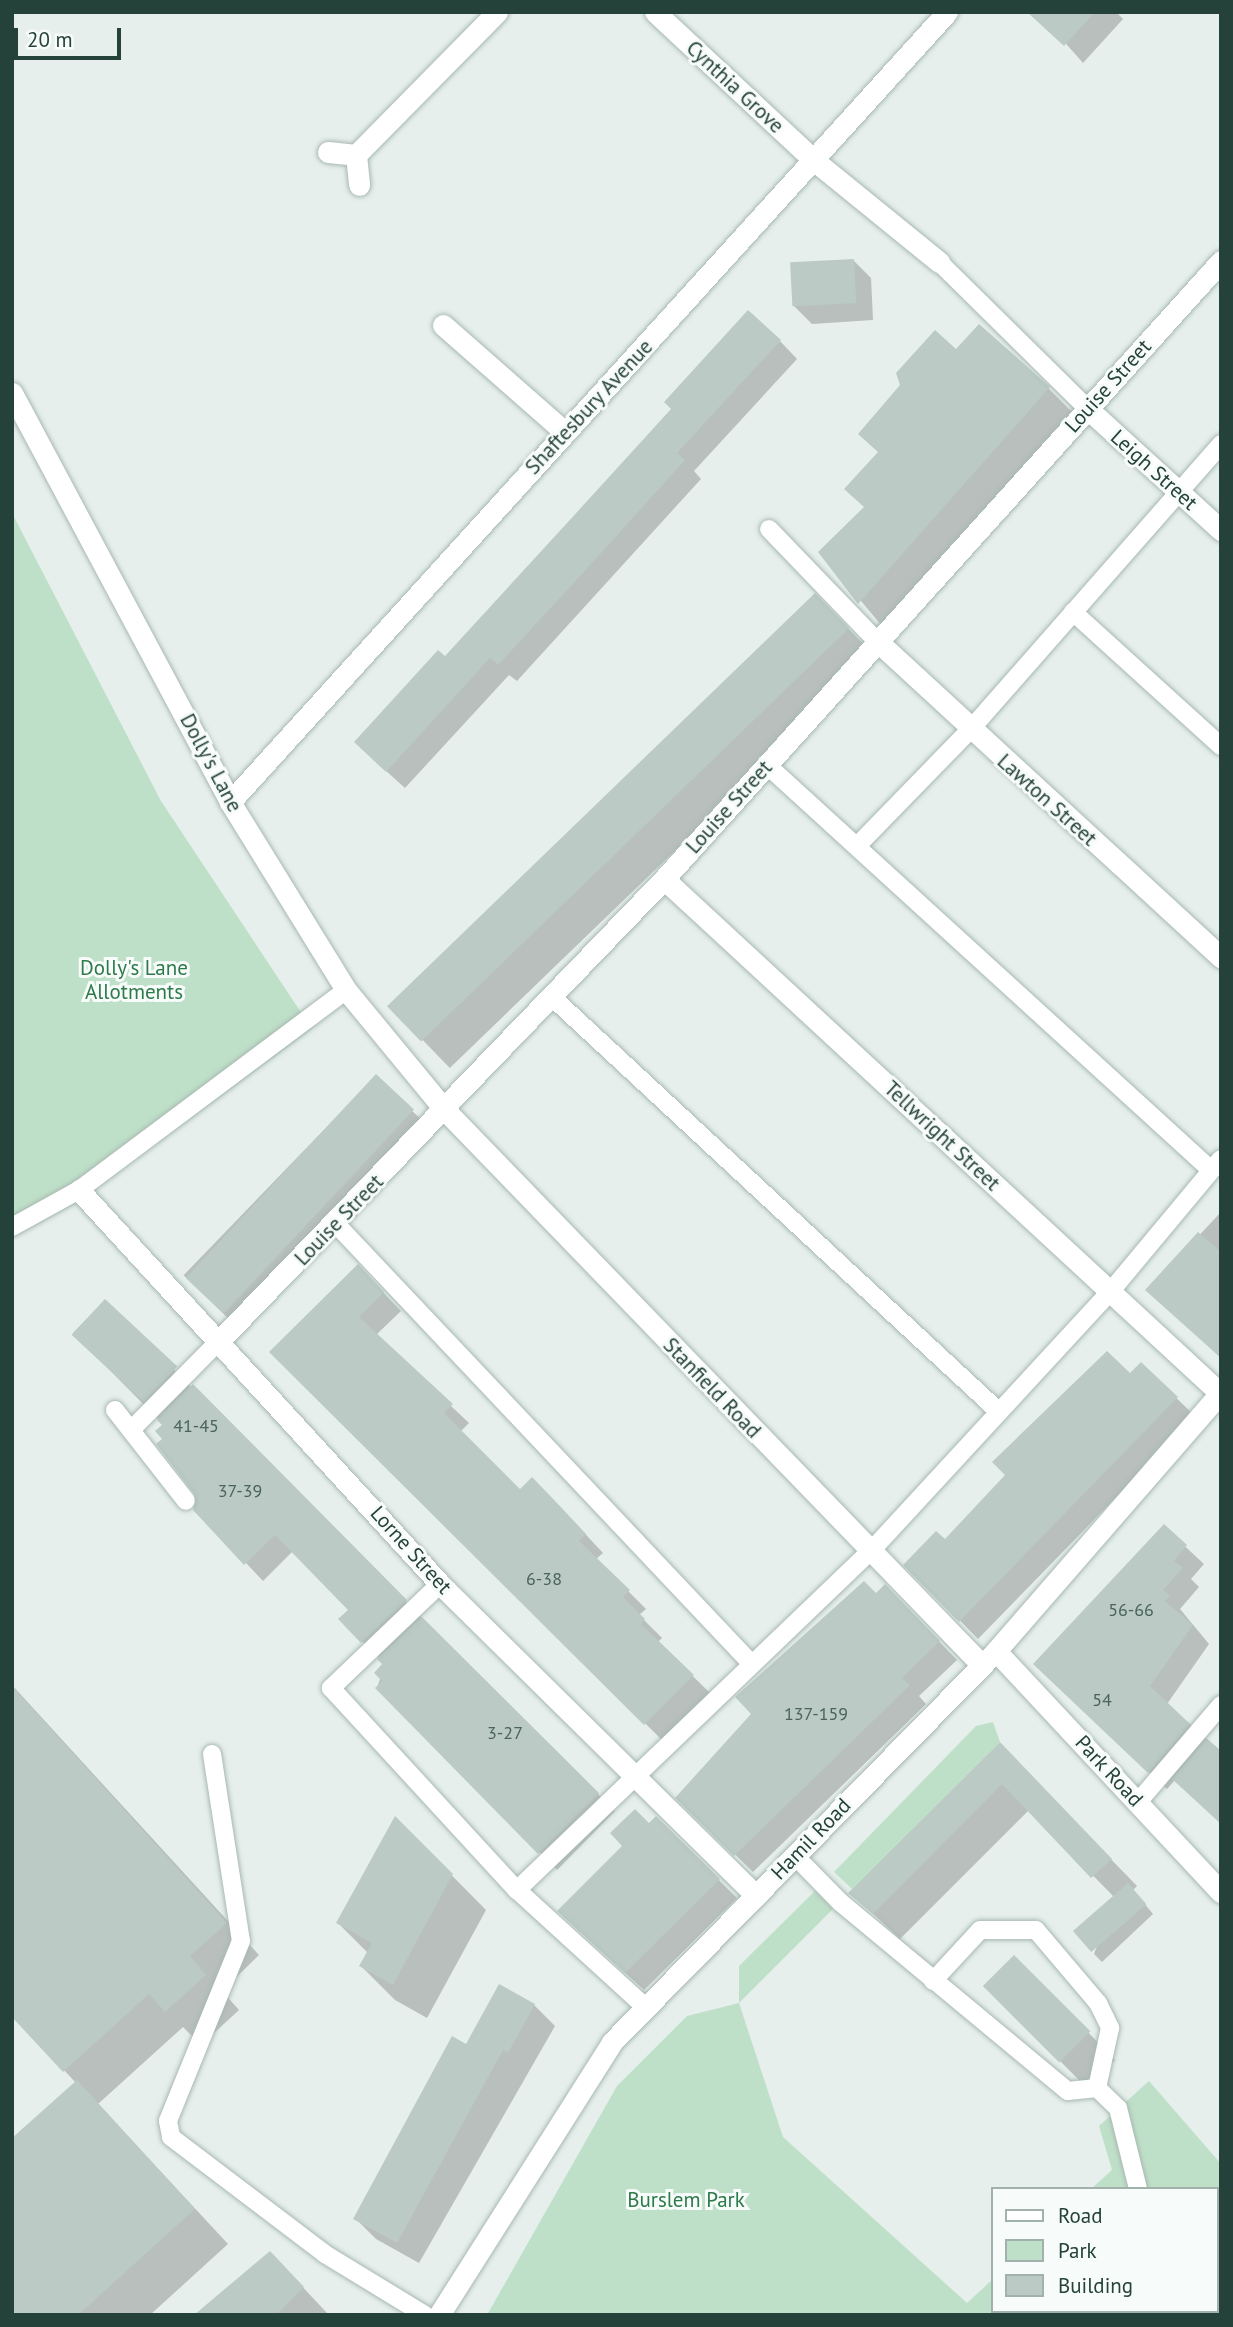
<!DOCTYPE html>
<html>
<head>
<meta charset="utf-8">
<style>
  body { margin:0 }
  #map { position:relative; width:1233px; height:2327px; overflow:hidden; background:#e6efeb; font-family:"PT Sans",sans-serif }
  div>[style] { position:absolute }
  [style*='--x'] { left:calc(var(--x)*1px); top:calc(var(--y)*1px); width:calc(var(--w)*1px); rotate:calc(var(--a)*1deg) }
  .green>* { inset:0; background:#bfe0c8 }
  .shadow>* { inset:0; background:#0003; transform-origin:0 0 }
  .building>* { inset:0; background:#bbcac4; transform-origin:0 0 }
  .roads { filter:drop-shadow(0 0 2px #a8b8b2) drop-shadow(0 0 2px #a8b8b2) }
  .service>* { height:18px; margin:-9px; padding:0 9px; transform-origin:9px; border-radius:9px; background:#fff }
  .minor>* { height:21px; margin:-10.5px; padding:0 10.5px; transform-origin:10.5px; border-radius:10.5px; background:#fff }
  .tertiary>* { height:21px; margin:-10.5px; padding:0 10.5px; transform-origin:10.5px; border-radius:10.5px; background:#fff }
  span { translate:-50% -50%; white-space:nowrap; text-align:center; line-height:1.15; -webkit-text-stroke:6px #f7fbf9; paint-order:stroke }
  .number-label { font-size:18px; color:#4a645c }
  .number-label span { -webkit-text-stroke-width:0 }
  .street-label { font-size:21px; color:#24423a }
  .park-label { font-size:21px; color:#2d7a4b }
  .frame { position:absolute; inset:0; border:14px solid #24423a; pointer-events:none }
  .legend { position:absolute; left:991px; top:2187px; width:228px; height:126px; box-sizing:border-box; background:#f7fbf9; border:2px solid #a3b1ad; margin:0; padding:9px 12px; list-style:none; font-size:21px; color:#24423a }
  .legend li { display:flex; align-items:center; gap:14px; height:35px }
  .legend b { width:35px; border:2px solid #a3b1ad }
  .scale { position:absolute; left:14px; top:28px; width:107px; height:32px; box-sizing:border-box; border:4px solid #24423a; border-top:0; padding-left:9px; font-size:21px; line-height:24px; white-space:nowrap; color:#24423a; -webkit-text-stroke:5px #f7fbf9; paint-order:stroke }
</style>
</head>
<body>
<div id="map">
  <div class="green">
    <i style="clip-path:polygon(12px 513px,161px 801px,312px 1029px,76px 1203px,12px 1238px)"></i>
    <i style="clip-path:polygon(993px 1722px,1000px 1742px,852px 1889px,834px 1872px,976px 1726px)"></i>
    <i style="clip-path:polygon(815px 1891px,833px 1909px,739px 2003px,783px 2137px,967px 2303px,993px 2279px,993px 2311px,1217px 2311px,1217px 2189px,1091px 2189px,1112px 2170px,1099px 2126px,1149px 2081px,1221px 2164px,1221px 2315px,487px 2315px,617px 2086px,687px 2016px,739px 2003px,739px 1966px)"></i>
  </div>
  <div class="shadow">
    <i style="clip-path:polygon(1038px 12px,1116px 12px,1123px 19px,1083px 63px)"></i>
    <i style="clip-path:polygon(853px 260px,871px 278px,873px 320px,812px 324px,794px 306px)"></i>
    <i style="clip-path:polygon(780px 341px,797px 359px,694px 471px,701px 479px,517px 681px,509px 675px,405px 788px,374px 760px,445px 658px)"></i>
    <i style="clip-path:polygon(956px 352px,1048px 388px,1072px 412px,882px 626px,820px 552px,865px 508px,879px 453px)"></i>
    <i style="left:843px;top:623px;width:47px;height:592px;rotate:46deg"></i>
    <i style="left:376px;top:1076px;width:76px;height:277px;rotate:44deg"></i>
    <i style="clip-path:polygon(1221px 1212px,1221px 1358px,1148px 1290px)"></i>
    <i style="clip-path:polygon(375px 1284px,401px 1311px,376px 1335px,469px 1423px,461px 1431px,520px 1492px,575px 1523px,603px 1553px,596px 1559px,646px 1609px,639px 1615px,662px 1638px,658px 1642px,710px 1693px,663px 1741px,271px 1352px)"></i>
    <i style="clip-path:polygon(105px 1301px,615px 1811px,557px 1870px,377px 1688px,385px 1664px,340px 1619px,350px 1610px,293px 1551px,263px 1581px,195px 1509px,197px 1494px,164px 1439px,164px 1425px,73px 1333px)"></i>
    <i style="clip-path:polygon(1141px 1364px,1195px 1416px,978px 1639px,906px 1565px,945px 1541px)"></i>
    <i style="clip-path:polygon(1164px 1527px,1204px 1564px,1191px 1579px,1199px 1587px,1180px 1609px,1209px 1644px,1167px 1704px,1221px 1751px,1221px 1823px,1175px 1780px,1167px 1789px,1053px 1681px)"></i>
    <i style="clip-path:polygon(885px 1586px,957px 1660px,919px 1696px,926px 1704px,753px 1872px,678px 1798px)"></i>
    <i style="clip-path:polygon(12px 1685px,259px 1955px,222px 1991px,239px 2010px,201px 2045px,183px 2027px,98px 2104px,228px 2244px,150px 2315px,12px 2315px,76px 2083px,12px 2014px)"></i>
    <i style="clip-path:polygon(1000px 1745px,1137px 1886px,1133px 1890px,1153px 1914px,1102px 1962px,1094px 1954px,1115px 1898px,1029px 1810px,900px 1939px,851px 1893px)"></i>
    <i style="clip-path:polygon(656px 1818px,737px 1898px,644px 1990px,577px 1929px)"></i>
    <i style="clip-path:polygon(396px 1819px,486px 1910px,427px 2018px,395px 2000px,361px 1966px,368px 1953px,338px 1923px)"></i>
    <i style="clip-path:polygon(1040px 1983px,1115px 2060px,1086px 2087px,984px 1985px)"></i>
    <i style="clip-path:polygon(534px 2005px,555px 2026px,419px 2263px,376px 2239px,355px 2218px)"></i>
    <i style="clip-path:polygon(296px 2280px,329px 2315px,196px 2315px)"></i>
  </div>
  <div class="building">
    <i style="clip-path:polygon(1027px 12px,1095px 12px,1064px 46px)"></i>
    <i style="left:854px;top:259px;width:44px;height:64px;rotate:87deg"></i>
    <i style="clip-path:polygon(748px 310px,781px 340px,677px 453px,685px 460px,582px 574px,498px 665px,490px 658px,386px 772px,354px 742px,438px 650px,445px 656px,568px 522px,671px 409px,664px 402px)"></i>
    <i style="clip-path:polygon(979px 324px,1050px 387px,858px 604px,818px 552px,864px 507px,844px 489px,878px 452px,858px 434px,900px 385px,896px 373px,935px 330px,956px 349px)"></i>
    <i style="left:815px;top:593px;width:49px;height:595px;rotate:46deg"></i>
    <i style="left:376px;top:1074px;width:52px;height:279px;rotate:43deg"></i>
    <i style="clip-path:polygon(1198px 1232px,1221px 1252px,1221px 1358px,1145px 1290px)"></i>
    <i style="clip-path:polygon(358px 1264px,384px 1292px,359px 1317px,453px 1404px,444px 1413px,520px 1489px,532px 1477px,557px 1503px,586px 1534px,579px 1541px,630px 1590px,623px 1597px,645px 1619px,641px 1624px,694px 1675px,644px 1725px,269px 1352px)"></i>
    <i style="left:105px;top:1299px;width:99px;height:49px;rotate:43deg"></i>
    <i style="clip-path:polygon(1107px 1351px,1130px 1373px,1141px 1362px,1178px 1397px,959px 1622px,903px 1565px,936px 1531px,945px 1539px,1005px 1475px,992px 1462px)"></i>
    <i style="clip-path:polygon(193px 1384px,407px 1600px,361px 1643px,338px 1619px,348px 1610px,275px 1535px,244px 1565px,193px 1510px,195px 1495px,156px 1444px,162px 1439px,155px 1431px,162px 1425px,157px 1420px)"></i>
    <i style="clip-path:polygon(1164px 1524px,1187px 1545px,1174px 1561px,1183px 1568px,1163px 1590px,1170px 1596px,1165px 1601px,1193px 1625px,1150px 1686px,1190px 1724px,1148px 1773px,1033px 1664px)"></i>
    <i style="clip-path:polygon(864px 1581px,876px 1593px,885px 1584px,940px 1641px,902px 1678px,910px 1685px,734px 1856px,675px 1798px,751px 1714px,735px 1697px)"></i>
    <i style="clip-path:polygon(422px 1617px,599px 1793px,538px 1854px,375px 1688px,382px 1681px,374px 1673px,382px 1664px,377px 1659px)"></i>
    <i style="clip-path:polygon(12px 1686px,227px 1923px,190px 1956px,206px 1975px,165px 2012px,149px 1994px,63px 2072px,12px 2017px)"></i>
    <i style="clip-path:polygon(1207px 1739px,1221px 1752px,1221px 1824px,1172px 1779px)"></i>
    <i style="clip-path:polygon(1000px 1742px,1112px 1859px,1091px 1878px,1002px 1784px,873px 1914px,848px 1893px)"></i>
    <i style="clip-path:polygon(635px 1809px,649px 1823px,656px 1816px,720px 1879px,625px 1973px,557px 1911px,622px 1846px,610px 1833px)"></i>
    <i style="clip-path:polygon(395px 1816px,453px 1874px,393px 1985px,359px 1966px,372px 1943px,336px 1923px)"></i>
    <i style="left:1128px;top:1883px;width:28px;height:73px;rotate:49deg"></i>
    <i style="left:1014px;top:1955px;width:108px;height:44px;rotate:45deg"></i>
    <i style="clip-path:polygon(499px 1984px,535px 2004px,508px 2053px,503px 2050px,397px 2243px,353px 2219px,452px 2036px,466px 2044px)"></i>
    <i style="clip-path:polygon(77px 2080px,195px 2209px,78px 2315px,12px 2315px,12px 2138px)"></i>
    <i style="clip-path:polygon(270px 2251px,304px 2287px,276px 2315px,194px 2315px)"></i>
  </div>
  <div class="roads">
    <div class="service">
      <i style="--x:939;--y:262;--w:209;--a:44.6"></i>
      <i style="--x:769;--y:529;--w:154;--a:46.1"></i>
      <i style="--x:1073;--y:612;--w:200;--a:42.2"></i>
      <i style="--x:767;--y:765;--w:601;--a:42.37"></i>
      <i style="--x:857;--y:846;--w:162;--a:-45.8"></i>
      <i style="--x:970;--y:730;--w:381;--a:-48.7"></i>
      <i style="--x:552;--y:997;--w:607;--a:42.86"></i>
      <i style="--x:336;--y:1224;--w:601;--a:46.62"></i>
      <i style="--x:12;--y:1227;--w:77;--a:-28.9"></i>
      <i style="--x:79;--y:1190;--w:334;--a:-36.8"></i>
      <i style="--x:115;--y:1410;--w:115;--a:52"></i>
      <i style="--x:131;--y:1430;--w:128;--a:-45.3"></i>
      <i style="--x:440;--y:1584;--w:151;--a:136.3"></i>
      <i style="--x:331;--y:1688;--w:275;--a:47.4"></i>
      <i style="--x:517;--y:1890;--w:173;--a:42.4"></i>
      <i style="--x:212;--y:1754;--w:189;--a:81.2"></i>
      <i style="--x:241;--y:1941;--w:194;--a:112.1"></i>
      <i style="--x:168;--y:2121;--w:16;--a:79"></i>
      <i style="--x:171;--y:2137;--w:193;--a:37.2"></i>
      <i style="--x:325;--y:2254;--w:117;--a:31.4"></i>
      <i style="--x:1138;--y:1802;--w:128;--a:-49.4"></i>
      <i style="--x:795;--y:1856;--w:64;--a:45.6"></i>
      <i style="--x:840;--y:1902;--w:296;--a:39.7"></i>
      <i style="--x:1068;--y:2091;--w:29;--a:-6"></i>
      <i style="--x:1097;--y:2088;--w:29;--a:44"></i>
      <i style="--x:1118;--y:2108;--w:83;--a:76.1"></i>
      <i style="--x:517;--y:1890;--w:489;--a:-43.8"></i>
      <i style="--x:870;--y:1552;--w:354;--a:-47.3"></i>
      <i style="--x:1110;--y:1292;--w:173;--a:-50.2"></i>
      <i style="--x:933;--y:1981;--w:69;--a:-47.3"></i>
      <i style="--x:980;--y:1930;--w:56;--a:0"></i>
      <i style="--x:1036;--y:1930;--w:96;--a:49.7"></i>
      <i style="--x:1098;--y:2003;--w:28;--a:64"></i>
      <i style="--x:1110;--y:2028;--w:61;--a:102.2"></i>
      <i style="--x:1065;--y:2315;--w:4;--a:-63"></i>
    </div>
    <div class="minor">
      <i style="--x:655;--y:12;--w:220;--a:43"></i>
      <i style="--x:816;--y:162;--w:159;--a:39.1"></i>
      <i style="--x:328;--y:152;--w:28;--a:6"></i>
      <i style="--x:356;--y:155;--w:30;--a:84"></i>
      <i style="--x:356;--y:155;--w:201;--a:-45.4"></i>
      <i style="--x:443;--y:325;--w:162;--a:41.3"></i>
      <i style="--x:12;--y:393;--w:463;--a:61.9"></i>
      <i style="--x:230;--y:802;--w:221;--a:58.3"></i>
      <i style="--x:346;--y:990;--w:156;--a:50.5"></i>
      <i style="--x:445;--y:1110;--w:771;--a:45.95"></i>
      <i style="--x:1088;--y:409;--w:180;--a:42.3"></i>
      <i style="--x:876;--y:640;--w:469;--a:42.6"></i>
      <i style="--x:230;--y:802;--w:1067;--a:-47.77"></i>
      <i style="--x:664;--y:879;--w:759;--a:42.76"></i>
      <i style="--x:79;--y:1190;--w:534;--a:47.5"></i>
      <i style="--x:440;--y:1584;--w:444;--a:44.6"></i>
      <i style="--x:221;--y:1339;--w:639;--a:-46.08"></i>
      <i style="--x:664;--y:879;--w:832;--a:-47.97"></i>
      <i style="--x:996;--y:1651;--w:330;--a:47"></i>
    </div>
    <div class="tertiary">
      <i style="--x:439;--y:2315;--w:323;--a:-57.6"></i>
      <i style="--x:612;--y:2042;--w:548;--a:-45.52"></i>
      <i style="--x:996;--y:1651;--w:343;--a:-49"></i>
    </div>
  </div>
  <div class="number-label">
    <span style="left:196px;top:1426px">41-45</span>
    <span style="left:240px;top:1491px">37-39</span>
    <span style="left:544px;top:1579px">6-38</span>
    <span style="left:1131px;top:1610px">56-66</span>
    <span style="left:1102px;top:1700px">54</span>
    <span style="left:816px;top:1714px">137-159</span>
    <span style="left:505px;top:1733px">3-27</span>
  </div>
  <div class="street-label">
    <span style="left:735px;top:87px;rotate:43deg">Cynthia Grove</span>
    <span style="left:1108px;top:386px;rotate:-48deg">Louise Street</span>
    <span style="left:589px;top:407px;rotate:-47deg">Shaftesbury Avenue</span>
    <span style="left:1154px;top:470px;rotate:42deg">Leigh Street</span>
    <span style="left:211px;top:763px;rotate:62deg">Dolly's Lane</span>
    <span style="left:1047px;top:800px;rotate:42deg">Lawton Street</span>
    <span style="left:729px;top:807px;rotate:-48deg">Louise Street</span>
    <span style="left:942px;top:1136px;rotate:43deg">Tellwright Street</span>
    <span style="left:339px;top:1220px;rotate:-46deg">Louise Street</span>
    <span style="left:712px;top:1388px;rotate:46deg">Stanfield Road</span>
    <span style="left:411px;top:1550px;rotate:48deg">Lorne Street</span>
    <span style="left:1109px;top:1771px;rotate:47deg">Park Road</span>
    <span style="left:811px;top:1839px;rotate:-46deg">Hamil Road</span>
  </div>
  <div class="park-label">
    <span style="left:134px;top:980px">Dolly's Lane<br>Allotments</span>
    <span style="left:686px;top:2200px">Burslem Park</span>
  </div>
  <div class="frame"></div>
  <ul class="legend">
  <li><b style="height:9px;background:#fff"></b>Road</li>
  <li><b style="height:19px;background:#bfe0c8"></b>Park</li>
  <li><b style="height:19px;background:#bbcac4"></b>Building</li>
  </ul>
  <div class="scale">20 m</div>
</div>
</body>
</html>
